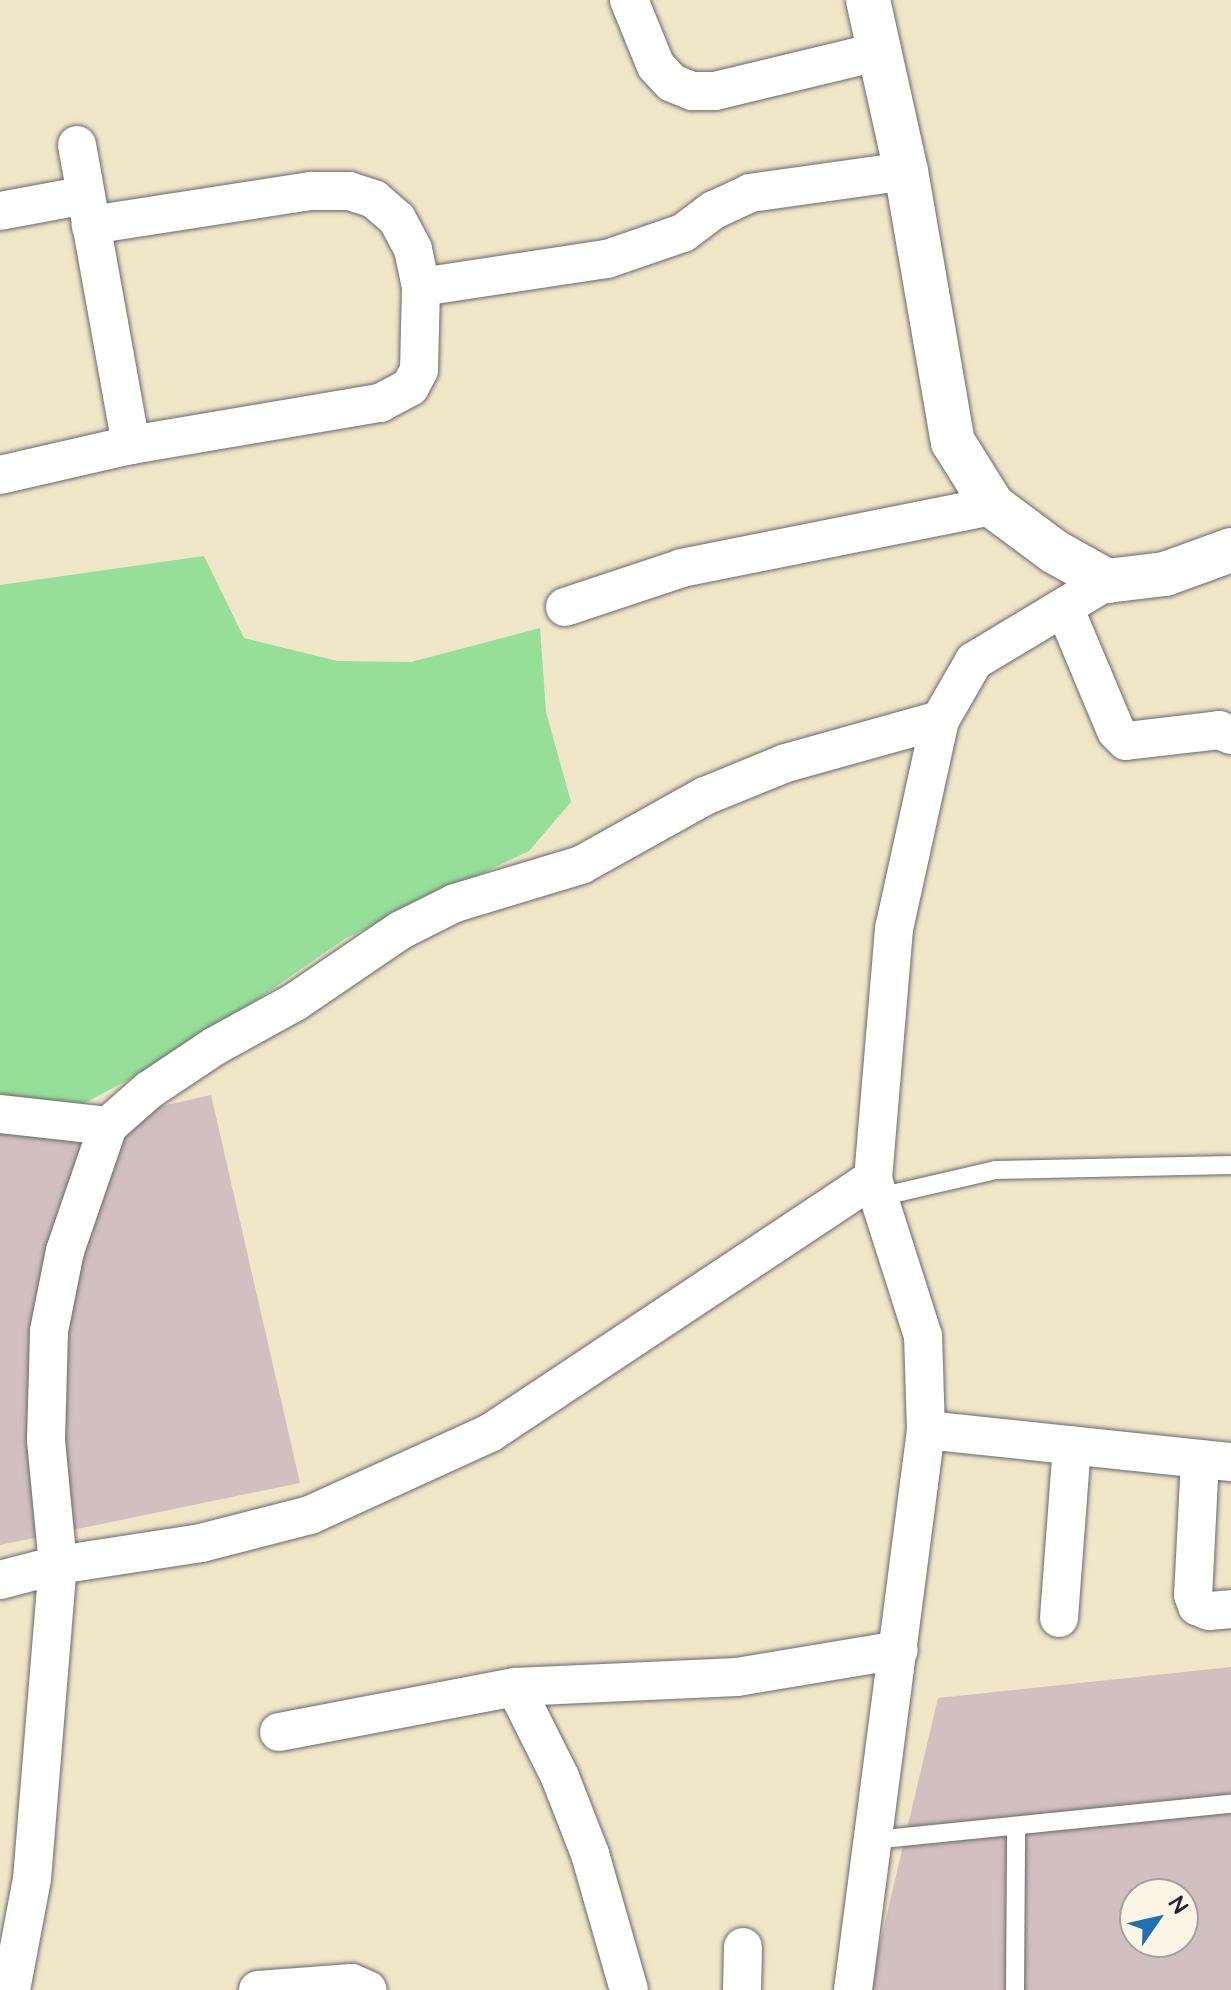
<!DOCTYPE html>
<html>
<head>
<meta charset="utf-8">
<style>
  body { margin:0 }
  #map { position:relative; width:1231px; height:1990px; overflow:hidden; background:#f0e6c8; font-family:"Architects Daughter",sans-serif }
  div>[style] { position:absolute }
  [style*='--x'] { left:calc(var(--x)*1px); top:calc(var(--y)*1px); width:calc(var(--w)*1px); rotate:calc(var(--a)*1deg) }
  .industrial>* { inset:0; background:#d2bfc0 }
  .green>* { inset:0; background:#96df99 }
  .roads { filter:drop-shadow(0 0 2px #6a676c) drop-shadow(0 0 2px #6a676c) }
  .service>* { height:18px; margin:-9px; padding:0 9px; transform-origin:9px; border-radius:9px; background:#fff }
  .minor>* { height:38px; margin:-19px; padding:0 19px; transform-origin:19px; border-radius:19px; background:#fff }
  .tertiary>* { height:44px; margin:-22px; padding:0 22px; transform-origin:22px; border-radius:22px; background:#fff }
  span { translate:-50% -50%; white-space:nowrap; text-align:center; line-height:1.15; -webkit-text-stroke:7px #fcf5e5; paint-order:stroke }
  .north { position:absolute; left:1119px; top:1878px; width:80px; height:80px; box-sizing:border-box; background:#fcf5e5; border:2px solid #a5a1a1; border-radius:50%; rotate:56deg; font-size:22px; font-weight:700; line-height:32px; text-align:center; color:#22223b }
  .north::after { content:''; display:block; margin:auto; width:28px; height:36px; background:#1f6fb2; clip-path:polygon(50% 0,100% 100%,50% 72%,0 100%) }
</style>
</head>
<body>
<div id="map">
  <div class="industrial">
    <i style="clip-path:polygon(211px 1095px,300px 1483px,0 1545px,0 1121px,69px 1127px)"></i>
    <i style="clip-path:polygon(evenodd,1231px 1667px,1231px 1990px,869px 1990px,938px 1698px,1231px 1667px,1135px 1894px,1183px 1894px,1183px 1942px,1135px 1942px,1135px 1894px)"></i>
  </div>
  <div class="green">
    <i style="clip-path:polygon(204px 556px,244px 638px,337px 661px,411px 662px,540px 628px,546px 712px,571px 802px,529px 851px,346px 938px,181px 1052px,77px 1107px,0 1112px,0 585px)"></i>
  </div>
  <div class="roads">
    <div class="service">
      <i style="--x:879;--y:1197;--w:120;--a:-13"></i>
      <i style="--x:996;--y:1170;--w:235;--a:-1.2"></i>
      <i style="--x:874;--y:1840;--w:359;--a:-5.8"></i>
      <i style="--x:1015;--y:1990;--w:163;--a:-89.6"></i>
    </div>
    <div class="minor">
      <i style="--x:629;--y:0;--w:71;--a:67.8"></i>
      <i style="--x:656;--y:66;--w:23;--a:47"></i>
      <i style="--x:672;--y:83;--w:22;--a:22"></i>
      <i style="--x:692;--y:91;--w:23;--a:0"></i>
      <i style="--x:715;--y:91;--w:172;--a:-13.5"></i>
      <i style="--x:77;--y:145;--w:305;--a:79.8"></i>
      <i style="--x:0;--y:211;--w:87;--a:-10.5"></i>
      <i style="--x:421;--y:287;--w:188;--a:-8.6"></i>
      <i style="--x:607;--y:259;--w:80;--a:-18.9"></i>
      <i style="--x:683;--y:233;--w:39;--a:-37"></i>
      <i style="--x:714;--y:210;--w:40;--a:-25"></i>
      <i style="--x:750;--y:193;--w:158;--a:-8"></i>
      <i style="--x:0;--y:475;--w:134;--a:-12.9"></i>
      <i style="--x:131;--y:445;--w:253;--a:-9.6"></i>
      <i style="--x:380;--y:403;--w:34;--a:-28"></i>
      <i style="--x:410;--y:387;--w:19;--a:-62"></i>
      <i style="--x:419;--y:370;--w:83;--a:-88.6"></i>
      <i style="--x:421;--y:287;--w:39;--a:-102"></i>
      <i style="--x:413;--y:249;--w:34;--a:-118"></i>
      <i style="--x:397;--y:219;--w:30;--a:-139"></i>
      <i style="--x:374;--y:199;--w:26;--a:-162"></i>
      <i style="--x:349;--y:191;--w:38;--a:180"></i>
      <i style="--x:311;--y:191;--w:223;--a:171.2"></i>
      <i style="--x:565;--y:607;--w:123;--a:-18.4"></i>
      <i style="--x:682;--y:568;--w:317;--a:-11.3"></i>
      <i style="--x:1064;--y:607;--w:134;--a:67.2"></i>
      <i style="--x:1116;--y:731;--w:14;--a:45"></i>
      <i style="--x:1126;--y:741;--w:94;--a:-6.7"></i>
      <i style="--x:1219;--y:730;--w:13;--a:23"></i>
      <i style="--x:0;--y:1114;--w:109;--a:6.3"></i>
      <i style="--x:926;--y:1430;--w:307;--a:6"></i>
      <i style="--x:1200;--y:1459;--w:136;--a:92.9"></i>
      <i style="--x:1193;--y:1595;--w:12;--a:70"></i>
      <i style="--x:1197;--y:1606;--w:13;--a:23"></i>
      <i style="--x:1209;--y:1611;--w:22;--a:-5"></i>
      <i style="--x:0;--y:1580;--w:60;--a:-14.5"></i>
      <i style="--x:58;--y:1565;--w:145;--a:-8.7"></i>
      <i style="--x:201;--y:1543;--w:113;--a:-14.4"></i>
      <i style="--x:310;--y:1515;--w:198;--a:-24.5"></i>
      <i style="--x:490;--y:1433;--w:460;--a:-33.6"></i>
      <i style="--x:873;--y:1179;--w:251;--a:-85.2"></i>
      <i style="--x:894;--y:929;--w:214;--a:-77.6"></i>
      <i style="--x:940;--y:720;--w:68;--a:-60"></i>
      <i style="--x:974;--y:661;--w:155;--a:-31"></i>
      <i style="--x:1059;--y:1618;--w:173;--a:-85.7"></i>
      <i style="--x:515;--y:1687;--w:101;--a:63.4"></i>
      <i style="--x:560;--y:1777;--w:83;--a:68.7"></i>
      <i style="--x:590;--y:1854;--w:141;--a:74"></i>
      <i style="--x:279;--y:1732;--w:240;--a:-10.8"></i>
      <i style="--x:515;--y:1687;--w:222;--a:-2.6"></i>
      <i style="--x:737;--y:1677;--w:164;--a:-9.5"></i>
      <i style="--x:11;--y:1990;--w:113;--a:-79.3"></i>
      <i style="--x:32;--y:1879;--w:315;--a:-85.3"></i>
      <i style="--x:58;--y:1565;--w:126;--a:-95.5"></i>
      <i style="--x:46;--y:1440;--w:109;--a:-88.4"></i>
      <i style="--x:49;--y:1331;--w:82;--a:-78.7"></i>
      <i style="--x:65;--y:1251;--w:132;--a:-71"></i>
      <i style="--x:108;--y:1126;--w:55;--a:-41.3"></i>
      <i style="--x:149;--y:1090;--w:79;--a:-33.7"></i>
      <i style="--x:215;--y:1046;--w:91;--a:-28.8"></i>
      <i style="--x:295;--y:1002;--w:128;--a:-34.2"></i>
      <i style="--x:401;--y:930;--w:60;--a:-26.6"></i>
      <i style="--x:455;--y:903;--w:132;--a:-16.8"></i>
      <i style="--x:581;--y:865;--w:142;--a:-29.1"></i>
      <i style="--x:705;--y:796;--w:87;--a:-22.2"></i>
      <i style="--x:786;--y:763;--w:160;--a:-15.6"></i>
      <i style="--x:258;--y:1990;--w:94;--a:-4.3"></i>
      <i style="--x:352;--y:1983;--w:17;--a:24"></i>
      <i style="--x:742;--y:1990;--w:43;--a:-88.7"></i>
      <i style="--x:853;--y:1990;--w:565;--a:-82.57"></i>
      <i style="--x:926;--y:1430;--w:94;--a:-91.8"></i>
      <i style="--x:923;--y:1336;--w:165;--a:-107.7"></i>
    </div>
    <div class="tertiary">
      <i style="--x:868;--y:0;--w:175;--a:77.5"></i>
      <i style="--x:906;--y:171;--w:275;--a:80.2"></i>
      <i style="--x:953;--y:442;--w:75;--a:58"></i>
      <i style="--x:993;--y:506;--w:77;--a:36.6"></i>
      <i style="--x:1055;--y:552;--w:60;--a:29.1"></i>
      <i style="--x:1107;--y:581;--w:58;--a:-6.9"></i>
      <i style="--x:1165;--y:574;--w:70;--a:-20"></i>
    </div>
  </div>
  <div class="north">N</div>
</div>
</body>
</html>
